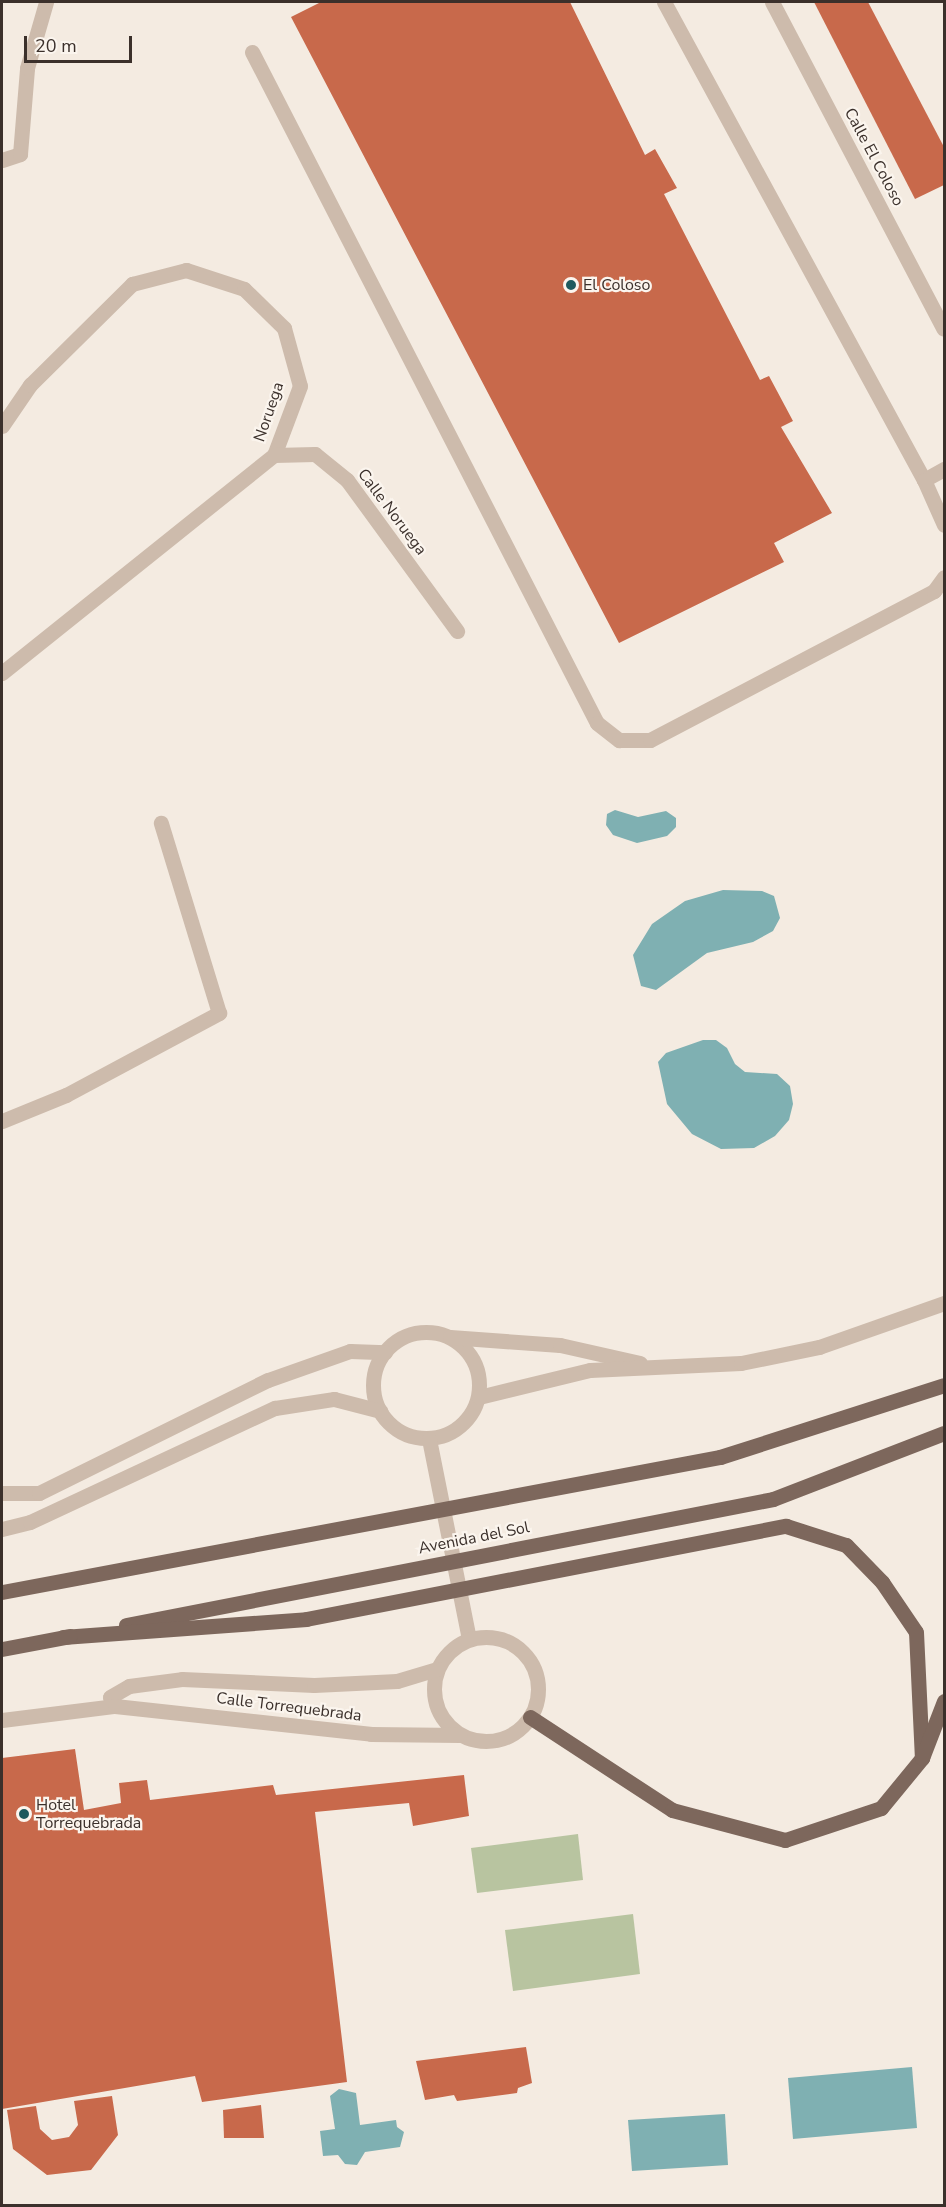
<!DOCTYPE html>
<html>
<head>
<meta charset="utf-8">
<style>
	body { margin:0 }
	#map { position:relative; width:946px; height:2207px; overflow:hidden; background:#f4ebe1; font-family:"Nunito Sans",sans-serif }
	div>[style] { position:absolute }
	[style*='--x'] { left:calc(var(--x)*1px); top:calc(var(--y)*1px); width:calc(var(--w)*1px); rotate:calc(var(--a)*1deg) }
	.green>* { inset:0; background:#b8c4a0 }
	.water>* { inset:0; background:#7fb0b2 }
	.building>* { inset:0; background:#c8694b }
	.lane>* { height:15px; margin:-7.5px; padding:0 7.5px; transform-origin:7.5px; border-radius:7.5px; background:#cdbbac }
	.street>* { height:15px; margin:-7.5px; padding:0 7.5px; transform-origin:7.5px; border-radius:7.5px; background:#cdbbac }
	.street>.ring { margin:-7.5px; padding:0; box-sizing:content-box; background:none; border:15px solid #cdbbac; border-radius:50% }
	.primary>* { height:15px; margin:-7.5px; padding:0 7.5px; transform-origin:7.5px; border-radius:7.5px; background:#7d675c }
	.dots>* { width:16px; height:16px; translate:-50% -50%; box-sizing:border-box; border:3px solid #fbf5ee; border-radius:50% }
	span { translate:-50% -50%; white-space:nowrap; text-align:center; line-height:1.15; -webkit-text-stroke:4.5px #fbf5ee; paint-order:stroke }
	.street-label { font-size:16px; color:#3b302b }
	.poi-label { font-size:16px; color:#3b302b }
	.left { translate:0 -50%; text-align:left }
	.frame { position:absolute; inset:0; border:3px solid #3b302b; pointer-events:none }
	.scale { position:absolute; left:24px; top:36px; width:108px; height:27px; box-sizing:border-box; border:3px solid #3b302b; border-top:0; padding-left:8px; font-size:18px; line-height:21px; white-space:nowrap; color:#3b302b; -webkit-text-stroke:4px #fbf5ee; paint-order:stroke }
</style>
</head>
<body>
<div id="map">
	<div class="green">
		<div style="clip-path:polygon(578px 1834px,583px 1880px,477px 1893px,471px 1848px)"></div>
		<div style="clip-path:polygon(633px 1914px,640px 1974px,513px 1991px,505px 1930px)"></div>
	</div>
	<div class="water">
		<div style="clip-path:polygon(615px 810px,638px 817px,666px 811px,676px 818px,676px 827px,667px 836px,637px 843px,613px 835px,606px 825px,607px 814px)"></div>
		<div style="clip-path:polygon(723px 890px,762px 891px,774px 896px,780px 918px,773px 931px,753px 942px,707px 953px,656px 990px,641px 986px,633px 955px,652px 924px,685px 901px)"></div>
		<div style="clip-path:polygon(703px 1040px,716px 1040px,727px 1048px,735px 1064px,745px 1072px,777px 1074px,790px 1086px,793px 1104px,789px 1120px,775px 1136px,754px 1148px,721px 1149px,692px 1134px,667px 1104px,658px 1062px,666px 1053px)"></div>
		<div style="clip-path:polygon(912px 2067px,917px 2128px,793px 2139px,788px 2078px)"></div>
		<div style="clip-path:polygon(339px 2089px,356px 2093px,360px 2125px,396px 2120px,397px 2127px,404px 2132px,400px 2147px,365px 2152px,357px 2165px,345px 2164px,338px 2155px,323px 2156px,320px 2131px,335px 2129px,330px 2096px)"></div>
		<div style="clip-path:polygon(725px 2114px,728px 2165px,632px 2171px,628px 2120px)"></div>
	</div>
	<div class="building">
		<div style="clip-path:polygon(321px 2px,570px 2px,645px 155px,655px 149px,677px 188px,664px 194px,760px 380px,769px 376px,793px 421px,781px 427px,832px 513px,774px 543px,784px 562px,619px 643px,291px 17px)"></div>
		<div style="clip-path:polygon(814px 2px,868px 2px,944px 147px,944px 185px,915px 199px)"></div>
		<div style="clip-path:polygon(75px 1749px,84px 1810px,121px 1803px,119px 1783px,147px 1780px,150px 1800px,273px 1785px,276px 1795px,464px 1775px,469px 1816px,413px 1826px,409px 1803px,315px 1812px,347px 2082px,202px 2102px,195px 2076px,2px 2109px,2px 1758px)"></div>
		<div style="clip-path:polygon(526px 2047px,532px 2083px,518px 2088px,517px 2093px,457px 2101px,454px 2095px,425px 2100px,416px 2061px)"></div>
		<div style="clip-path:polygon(112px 2096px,118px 2135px,91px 2170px,47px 2175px,13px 2149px,7px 2110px,36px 2106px,40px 2129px,52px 2140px,69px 2137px,78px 2125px,74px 2101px)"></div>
		<div style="clip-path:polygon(261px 2105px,264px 2138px,224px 2138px,223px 2110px)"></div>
	</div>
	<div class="lane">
		<div style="--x:2;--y:1121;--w:69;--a:-22.1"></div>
		<div style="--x:66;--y:1095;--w:174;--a:-28.2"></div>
		<div style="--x:219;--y:1013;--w:199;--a:-107"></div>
	</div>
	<div class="street">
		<div style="--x:664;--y:2;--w:544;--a:61.46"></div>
		<div style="--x:924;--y:480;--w:23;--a:-29"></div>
		<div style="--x:772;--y:2;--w:369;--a:62.3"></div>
		<div style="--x:252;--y:52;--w:754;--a:62.79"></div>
		<div style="--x:597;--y:723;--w:28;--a:38"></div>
		<div style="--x:619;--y:740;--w:31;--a:0"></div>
		<div style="--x:650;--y:740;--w:321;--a:-27.7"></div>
		<div style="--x:934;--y:591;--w:17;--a:-54"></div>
		<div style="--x:2;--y:160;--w:19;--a:-18"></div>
		<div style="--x:20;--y:154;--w:86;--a:-85.3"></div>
		<div style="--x:27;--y:68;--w:69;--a:-73.9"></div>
		<div style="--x:2;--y:426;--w:50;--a:-55.7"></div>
		<div style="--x:30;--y:385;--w:144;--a:-44.7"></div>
		<div style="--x:132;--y:284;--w:56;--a:-14.5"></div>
		<div style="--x:186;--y:270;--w:61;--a:18.1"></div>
		<div style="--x:244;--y:289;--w:56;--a:44.3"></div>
		<div style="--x:284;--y:328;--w:60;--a:74.6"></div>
		<div style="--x:300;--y:386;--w:74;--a:110.6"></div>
		<div style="--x:274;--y:455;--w:349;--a:141.3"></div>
		<div style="--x:274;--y:455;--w:41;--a:-1.4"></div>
		<div style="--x:315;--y:454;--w:41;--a:39.1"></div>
		<div style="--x:347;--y:480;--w:187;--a:53.9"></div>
		<div style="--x:924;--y:480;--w:49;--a:66"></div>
		<div class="ring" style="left:373px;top:1332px;width:91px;height:91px"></div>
		<div style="--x:450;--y:1337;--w:110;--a:4.2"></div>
		<div style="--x:560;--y:1345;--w:82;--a:12.7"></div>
		<div style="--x:479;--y:1397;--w:114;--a:-13.7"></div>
		<div style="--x:590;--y:1370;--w:151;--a:-2.7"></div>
		<div style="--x:741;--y:1363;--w:80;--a:-11.6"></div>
		<div style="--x:819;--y:1347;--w:133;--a:-19.4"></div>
		<div style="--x:429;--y:1439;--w:204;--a:78.7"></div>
		<div style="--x:2;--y:1493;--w:37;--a:0"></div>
		<div style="--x:39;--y:1493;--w:255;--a:-26.3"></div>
		<div style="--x:268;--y:1380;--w:87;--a:-19.5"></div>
		<div style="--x:350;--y:1351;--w:35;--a:2"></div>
		<div style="--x:2;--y:1529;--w:29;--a:-14"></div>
		<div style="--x:30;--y:1522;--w:270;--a:-25"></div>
		<div style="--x:275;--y:1408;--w:60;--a:-8.7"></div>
		<div style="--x:334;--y:1399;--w:48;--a:14.6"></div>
		<div class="ring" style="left:434px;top:1637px;width:89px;height:89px"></div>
		<div style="--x:115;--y:1706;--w:10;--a:-119"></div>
		<div style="--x:110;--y:1697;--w:22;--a:-30"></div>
		<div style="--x:129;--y:1686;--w:53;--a:-7.5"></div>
		<div style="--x:182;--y:1679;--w:132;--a:2.6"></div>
		<div style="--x:314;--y:1685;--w:83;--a:-2.8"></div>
		<div style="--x:397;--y:1681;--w:42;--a:-16.7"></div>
		<div style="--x:2;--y:1720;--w:114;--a:-7.1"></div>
		<div style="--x:115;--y:1706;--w:258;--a:6.2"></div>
		<div style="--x:371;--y:1734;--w:89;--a:0.6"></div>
	</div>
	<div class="primary">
		<div style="--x:2;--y:1592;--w:731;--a:-10.65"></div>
		<div style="--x:720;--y:1457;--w:235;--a:-17.8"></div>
		<div style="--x:126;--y:1625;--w:659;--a:-11.02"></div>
		<div style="--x:773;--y:1499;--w:183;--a:-21.1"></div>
		<div style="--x:63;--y:1637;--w:244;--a:-4.2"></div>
		<div style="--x:306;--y:1619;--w:489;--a:-11"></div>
		<div style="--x:786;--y:1526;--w:63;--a:17.6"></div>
		<div style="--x:846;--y:1545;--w:52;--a:45.8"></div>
		<div style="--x:882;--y:1582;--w:60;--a:55.8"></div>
		<div style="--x:916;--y:1632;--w:126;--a:87.3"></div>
		<div style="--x:2;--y:1649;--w:69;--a:-10.8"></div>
		<div style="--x:530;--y:1717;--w:170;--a:33.2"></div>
		<div style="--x:672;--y:1810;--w:117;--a:14.9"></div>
		<div style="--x:785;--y:1840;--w:101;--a:-18.4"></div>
		<div style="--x:881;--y:1808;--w:65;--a:-50.6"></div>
		<div style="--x:922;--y:1758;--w:61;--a:-68.9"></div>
	</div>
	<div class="dots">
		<div style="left:571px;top:285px;background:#1f5a5e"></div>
		<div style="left:24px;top:1814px;background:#1f5a5e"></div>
	</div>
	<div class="street-label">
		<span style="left:874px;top:157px;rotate:62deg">Calle El Coloso</span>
		<span style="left:269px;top:412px;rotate:-71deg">Noruega</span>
		<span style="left:392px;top:512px;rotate:53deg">Calle Noruega</span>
		<span style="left:474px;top:1538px;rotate:-11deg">Avenida del Sol</span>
		<span style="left:289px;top:1707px;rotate:7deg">Calle Torrequebrada</span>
	</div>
	<div class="poi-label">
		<span class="left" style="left:583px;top:285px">El Coloso</span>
		<span class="left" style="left:36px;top:1814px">Hotel<br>Torrequebrada</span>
	</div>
	<div class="frame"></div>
	<div class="scale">20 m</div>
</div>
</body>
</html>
